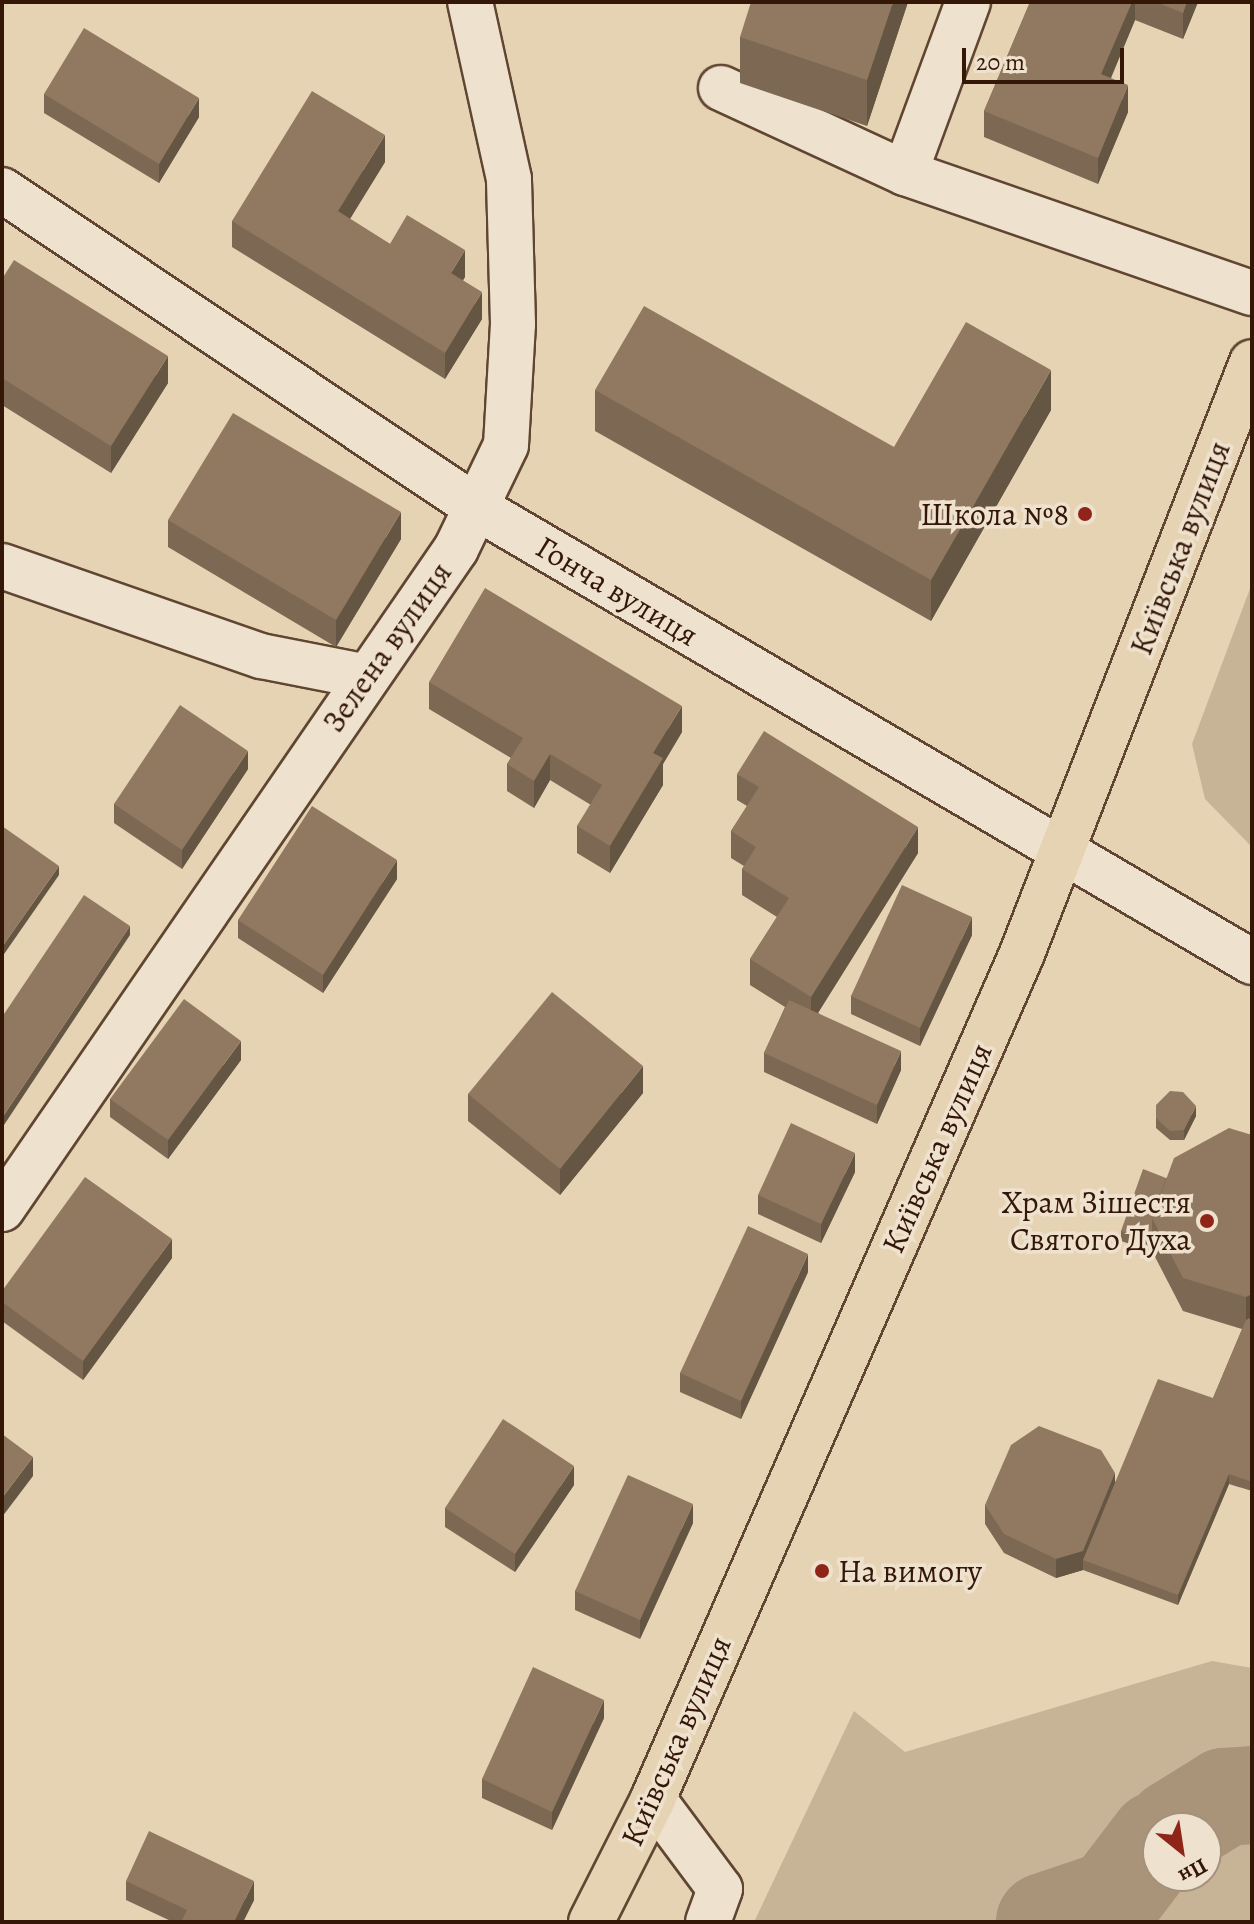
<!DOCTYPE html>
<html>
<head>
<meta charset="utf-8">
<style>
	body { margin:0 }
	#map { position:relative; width:1254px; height:1924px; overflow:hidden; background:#e5d3b3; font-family:Alegreya,serif }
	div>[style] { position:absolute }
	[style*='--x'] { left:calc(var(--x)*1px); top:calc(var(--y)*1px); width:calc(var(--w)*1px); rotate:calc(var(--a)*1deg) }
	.green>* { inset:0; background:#c7b396 }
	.river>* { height:98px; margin:-49px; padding:0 49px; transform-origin:49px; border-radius:49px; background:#a99379 }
	.roads { filter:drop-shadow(2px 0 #604632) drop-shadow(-2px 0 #604632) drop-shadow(0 2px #604632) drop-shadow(0 -2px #604632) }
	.minor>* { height:44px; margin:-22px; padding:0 22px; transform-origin:22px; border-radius:22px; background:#eee2ce }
	.major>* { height:44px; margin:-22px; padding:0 22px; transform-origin:22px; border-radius:22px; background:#e5d3b3 }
	.wall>* { inset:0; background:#7c6853 }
	.shaded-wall>* { inset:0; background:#655543 }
	.building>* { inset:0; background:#907960 }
	.dots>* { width:22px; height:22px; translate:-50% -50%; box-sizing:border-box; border:4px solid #eee2ce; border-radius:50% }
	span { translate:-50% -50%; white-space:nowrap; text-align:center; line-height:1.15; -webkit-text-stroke:7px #eee2ce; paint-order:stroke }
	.poi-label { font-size:32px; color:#341707 }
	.right { translate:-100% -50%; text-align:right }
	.left { translate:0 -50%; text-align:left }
	.street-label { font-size:32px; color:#341707 }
	.frame { position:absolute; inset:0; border:4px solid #341707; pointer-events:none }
	.north { position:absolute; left:1142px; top:1812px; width:80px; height:80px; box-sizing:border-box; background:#eee2ce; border:2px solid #a4917e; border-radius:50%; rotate:150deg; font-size:22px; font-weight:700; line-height:32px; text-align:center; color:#341707 }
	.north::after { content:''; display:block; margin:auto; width:28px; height:36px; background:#8f2418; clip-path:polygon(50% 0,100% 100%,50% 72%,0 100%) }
	.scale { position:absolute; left:962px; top:48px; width:162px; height:36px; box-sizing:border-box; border:4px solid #341707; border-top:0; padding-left:10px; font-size:24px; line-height:28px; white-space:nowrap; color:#341707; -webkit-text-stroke:6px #eee2ce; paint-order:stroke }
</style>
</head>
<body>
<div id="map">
	<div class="green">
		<div style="clip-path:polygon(1251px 586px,1252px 586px,1252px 847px,1205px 799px,1192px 744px)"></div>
		<div style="clip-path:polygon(evenodd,1212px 1661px,1252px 1668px,1252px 1922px,754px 1922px,854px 1711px,905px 1752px,1212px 1661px,1158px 1828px,1206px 1828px,1206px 1876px,1158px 1876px,1158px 1828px)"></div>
	</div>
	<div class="river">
		<div style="--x:1175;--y:1828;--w:59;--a:-31.8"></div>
		<div style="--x:1225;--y:1797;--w:27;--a:-4"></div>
		<div style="--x:1045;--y:1922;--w:72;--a:-18.7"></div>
		<div style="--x:1113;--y:1899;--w:74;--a:-52.7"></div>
	</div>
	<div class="roads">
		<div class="minor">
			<div style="--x:968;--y:2;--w:182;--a:110.2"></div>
			<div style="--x:905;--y:173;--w:367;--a:19.1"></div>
			<div style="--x:721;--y:88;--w:203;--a:24.8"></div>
			<div style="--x:2;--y:190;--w:574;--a:33.77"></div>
			<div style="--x:479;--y:509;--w:896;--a:30.37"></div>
			<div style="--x:2;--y:566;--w:274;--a:19.2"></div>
			<div style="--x:261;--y:656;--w:104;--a:11.1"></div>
			<div style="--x:2;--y:1209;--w:801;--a:-55.48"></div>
			<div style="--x:456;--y:549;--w:115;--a:-64.3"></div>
			<div style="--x:506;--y:445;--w:121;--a:-86.7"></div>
			<div style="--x:513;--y:324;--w:145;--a:-91.6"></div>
			<div style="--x:509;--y:179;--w:181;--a:-102.4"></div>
			<div style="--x:653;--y:1799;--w:112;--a:53.3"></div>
			<div style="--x:720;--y:1889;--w:35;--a:110"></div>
		</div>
		<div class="major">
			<div style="--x:591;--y:1922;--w:138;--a:-63.2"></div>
			<div style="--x:653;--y:1799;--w:920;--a:-66.42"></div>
			<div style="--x:1021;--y:956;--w:637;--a:-68.75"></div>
		</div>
	</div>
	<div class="wall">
		<div style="clip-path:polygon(908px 2px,867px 126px,740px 83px,740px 37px)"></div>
		<div style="clip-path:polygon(1030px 2px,1198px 2px,1183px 39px,1135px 20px,1111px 78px,1128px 112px,1098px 184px,984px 137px,984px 111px)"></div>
		<div style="clip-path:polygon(44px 94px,199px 117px,159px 183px,44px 113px)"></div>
		<div style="clip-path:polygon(385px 162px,350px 219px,390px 244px,465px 277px,463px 280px,482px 319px,445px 379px,232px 247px,232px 221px)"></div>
		<div style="clip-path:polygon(2px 279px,168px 383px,111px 473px,2px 405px)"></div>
		<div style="clip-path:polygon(595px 390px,894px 447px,1051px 410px,931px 621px,595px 431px)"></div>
		<div style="clip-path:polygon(168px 520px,401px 539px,336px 647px,168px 547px)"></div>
		<div style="clip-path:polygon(429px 682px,682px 732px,663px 764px,663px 785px,610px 873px,577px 853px,577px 826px,591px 805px,550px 780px,534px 808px,507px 791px,507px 764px,511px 758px,429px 709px)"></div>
		<div style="clip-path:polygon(248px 769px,182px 869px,114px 823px,114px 804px)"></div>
		<div style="clip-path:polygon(737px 774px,918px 853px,818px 1013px,901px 1070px,877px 1124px,764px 1072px,764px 1053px,785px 1007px,750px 985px,750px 959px,777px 917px,742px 895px,742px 869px,744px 866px,731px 858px,731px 831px,747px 806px,737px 800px)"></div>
		<div style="clip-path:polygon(397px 879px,323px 993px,238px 938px,238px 920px)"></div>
		<div style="clip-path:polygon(972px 935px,920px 1046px,851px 1014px,851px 996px)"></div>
		<div style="clip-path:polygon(241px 1060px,168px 1159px,110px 1117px,110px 1099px)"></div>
		<div style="clip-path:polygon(643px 1093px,560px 1195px,468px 1121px,468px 1094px)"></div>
		<div style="clip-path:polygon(1156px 1105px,1196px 1116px,1184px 1140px,1170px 1140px,1156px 1128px)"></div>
		<div style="clip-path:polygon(1252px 1135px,1252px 1491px,1229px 1484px,1178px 1605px,1083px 1570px,1056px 1578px,1004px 1553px,985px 1524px,985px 1505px,1115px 1482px,1213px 1398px,1242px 1329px,1183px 1311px,1152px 1251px,1121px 1241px,1121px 1231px,1166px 1178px)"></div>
		<div style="clip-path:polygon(855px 1172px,821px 1243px,758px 1214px,758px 1195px)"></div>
		<div style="clip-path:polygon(172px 1258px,83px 1380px,2px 1321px,2px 1291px)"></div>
		<div style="clip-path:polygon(808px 1272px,741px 1419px,680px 1392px,680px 1373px)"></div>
		<div style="clip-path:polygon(574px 1485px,515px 1572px,445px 1527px,445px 1508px)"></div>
		<div style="clip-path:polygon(693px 1523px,640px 1639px,575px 1610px,575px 1591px)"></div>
		<div style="clip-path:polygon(604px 1718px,552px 1830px,482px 1798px,482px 1779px)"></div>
		<div style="clip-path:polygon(126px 1881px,254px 1900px,243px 1922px,173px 1922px,126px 1900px)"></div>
	</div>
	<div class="shaded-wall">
		<div style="clip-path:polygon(893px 2px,908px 2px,867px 126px,867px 80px)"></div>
		<div style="clip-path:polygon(1132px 2px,1135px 2px,1135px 20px,1101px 101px,1101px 74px)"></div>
		<div style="clip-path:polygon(1187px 2px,1198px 2px,1183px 39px,1183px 13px)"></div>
		<div style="clip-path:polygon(1128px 85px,1128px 112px,1098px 184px,1098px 158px)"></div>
		<div style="clip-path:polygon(199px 98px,199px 117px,159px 183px,159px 164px)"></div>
		<div style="clip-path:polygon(385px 135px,385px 162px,338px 238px,338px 211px)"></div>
		<div style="clip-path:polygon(465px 250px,465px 277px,451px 299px,451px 273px)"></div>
		<div style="clip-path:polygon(482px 292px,482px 319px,445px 379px,445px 353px)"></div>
		<div style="clip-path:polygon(168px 356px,168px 383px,111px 473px,111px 446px)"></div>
		<div style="clip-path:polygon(1051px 370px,1051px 410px,931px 621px,931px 580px)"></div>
		<div style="clip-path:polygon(401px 512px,401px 539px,336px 647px,336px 620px)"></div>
		<div style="clip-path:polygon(682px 706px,682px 732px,663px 764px,663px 785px,610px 873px,610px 846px,653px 753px)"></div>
		<div style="clip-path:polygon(248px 751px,248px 769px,182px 869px,182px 850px)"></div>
		<div style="clip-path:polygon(550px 754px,550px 780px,534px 808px,534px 781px)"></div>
		<div style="clip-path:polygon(918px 827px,918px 853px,811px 1024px,811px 997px)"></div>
		<div style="clip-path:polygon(397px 860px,397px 879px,323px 993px,323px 975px)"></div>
		<div style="clip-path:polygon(59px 866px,59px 875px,2px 957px,2px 947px)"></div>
		<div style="clip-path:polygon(972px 917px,972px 935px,920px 1046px,920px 1028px)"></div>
		<div style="clip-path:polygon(130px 926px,130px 935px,2px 1128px,2px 1118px)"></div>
		<div style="clip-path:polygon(241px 1041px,241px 1060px,168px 1159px,168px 1140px)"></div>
		<div style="clip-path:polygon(901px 1051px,901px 1070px,877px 1124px,877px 1105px)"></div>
		<div style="clip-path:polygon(643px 1066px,643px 1093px,560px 1195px,560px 1169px)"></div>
		<div style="clip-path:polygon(1196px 1106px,1196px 1116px,1184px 1140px,1184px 1130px)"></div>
		<div style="clip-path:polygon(855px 1153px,855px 1172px,821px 1243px,821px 1224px)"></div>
		<div style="clip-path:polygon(172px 1239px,172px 1258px,83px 1380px,83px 1361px)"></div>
		<div style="clip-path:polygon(808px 1254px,808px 1272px,741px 1419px,741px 1401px)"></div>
		<div style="clip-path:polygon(1252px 1294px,1252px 1327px,1246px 1330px,1246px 1297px)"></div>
		<div style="clip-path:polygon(33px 1457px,33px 1476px,2px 1517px,2px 1498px)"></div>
		<div style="clip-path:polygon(574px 1466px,574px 1485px,515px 1572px,515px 1554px)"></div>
		<div style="clip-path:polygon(1115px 1473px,1115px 1492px,1083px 1560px,1083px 1570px,1056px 1578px,1056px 1559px)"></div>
		<div style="clip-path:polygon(1229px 1474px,1229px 1484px,1178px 1605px,1178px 1595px)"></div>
		<div style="clip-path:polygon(693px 1504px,693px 1523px,640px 1639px,640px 1620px)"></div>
		<div style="clip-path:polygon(604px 1700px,604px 1718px,552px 1830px,552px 1812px)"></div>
		<div style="clip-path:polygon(254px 1881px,254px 1900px,243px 1922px,234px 1922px)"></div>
	</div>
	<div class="building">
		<div style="clip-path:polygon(751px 2px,893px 2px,867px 80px,740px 37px)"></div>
		<div style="clip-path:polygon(1030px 2px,1132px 2px,1101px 74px,1128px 85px,1098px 158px,984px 111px)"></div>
		<div style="clip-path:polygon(1156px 2px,1187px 2px,1183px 13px)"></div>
		<div style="clip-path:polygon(84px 28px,199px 98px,159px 164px,44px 94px)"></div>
		<div style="clip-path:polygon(312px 91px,385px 135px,338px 211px,390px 244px,407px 215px,465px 250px,451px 273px,482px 292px,445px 353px,232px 221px)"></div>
		<div style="clip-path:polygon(14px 260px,168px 356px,111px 446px,2px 378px,2px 279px)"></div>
		<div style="clip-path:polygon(644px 306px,894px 447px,966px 322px,1051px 370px,931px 580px,595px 390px)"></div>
		<div style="clip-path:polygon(233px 413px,401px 512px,336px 620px,168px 520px)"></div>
		<div style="clip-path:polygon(485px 588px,682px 706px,653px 753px,663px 758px,610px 846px,577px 826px,602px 785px,550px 754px,534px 781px,507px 764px,523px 738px,429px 682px)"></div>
		<div style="clip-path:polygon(180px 705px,248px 751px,182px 850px,114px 804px)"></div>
		<div style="clip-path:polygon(764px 731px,918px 827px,811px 997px,750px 959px,789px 898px,742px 869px,756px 847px,731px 831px,759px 787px,737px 774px)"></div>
		<div style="clip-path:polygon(312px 806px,397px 860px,323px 975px,238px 920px)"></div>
		<div style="clip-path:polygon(2px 826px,59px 866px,2px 947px)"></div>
		<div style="clip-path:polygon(902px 885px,972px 917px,920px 1028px,851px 996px)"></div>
		<div style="clip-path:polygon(84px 895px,130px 926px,2px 1118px,2px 1017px)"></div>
		<div style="clip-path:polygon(552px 992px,643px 1066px,560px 1169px,468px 1094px)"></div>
		<div style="clip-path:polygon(184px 999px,241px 1041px,168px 1140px,110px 1099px)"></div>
		<div style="clip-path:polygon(789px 1000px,901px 1051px,877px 1105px,764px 1053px)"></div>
		<div style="clip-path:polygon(1170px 1091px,1183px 1092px,1196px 1106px,1184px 1130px,1170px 1131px,1156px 1118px,1156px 1105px)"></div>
		<div style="clip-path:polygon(791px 1123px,855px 1153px,821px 1224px,758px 1195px)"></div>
		<div style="clip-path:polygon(1229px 1128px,1252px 1135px,1252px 1294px,1246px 1297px,1183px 1278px,1152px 1218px,1174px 1158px)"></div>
		<div style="clip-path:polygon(1143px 1169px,1166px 1178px,1152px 1218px,1152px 1241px,1121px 1231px)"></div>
		<div style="clip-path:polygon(85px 1177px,172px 1239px,83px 1361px,2px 1302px,2px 1291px)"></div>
		<div style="clip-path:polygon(748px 1226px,808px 1254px,741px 1401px,680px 1373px)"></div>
		<div style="clip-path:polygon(1252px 1317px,1252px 1482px,1229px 1474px,1178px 1595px,1083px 1560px,1158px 1379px,1213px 1398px,1246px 1320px)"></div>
		<div style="clip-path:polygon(503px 1419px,574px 1466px,515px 1554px,445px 1508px)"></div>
		<div style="clip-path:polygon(1039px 1426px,1101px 1450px,1115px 1473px,1083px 1551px,1056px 1559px,1004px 1534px,985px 1505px,1011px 1445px)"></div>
		<div style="clip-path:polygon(2px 1434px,33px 1457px,2px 1498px)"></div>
		<div style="clip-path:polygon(628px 1475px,693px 1504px,640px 1620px,575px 1591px)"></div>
		<div style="clip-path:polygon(533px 1667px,604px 1700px,552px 1812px,482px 1779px)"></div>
		<div style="clip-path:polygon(149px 1831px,254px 1881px,234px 1922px,181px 1922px,187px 1910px,126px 1881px)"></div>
	</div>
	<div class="dots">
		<div style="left:1085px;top:514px;background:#8f2418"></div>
		<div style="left:1207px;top:1221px;background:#8f2418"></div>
		<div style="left:822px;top:1571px;background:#8f2418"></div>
	</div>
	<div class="poi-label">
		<span class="right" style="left:1069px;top:514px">Школа №8</span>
		<span class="right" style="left:1191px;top:1221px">Храм Зішестя<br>Святого Духа</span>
		<span class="left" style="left:838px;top:1571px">На вимогу</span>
	</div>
	<div class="street-label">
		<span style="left:1180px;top:548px;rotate:-69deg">Київська вулиця</span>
		<span style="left:617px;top:591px;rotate:31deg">Гонча вулиця</span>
		<span style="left:387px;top:647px;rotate:-55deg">Зелена вулиця</span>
		<span style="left:937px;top:1148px;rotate:-66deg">Київська вулиця</span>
		<span style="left:676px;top:1741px;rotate:-66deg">Київська вулиця</span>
	</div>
	<div class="frame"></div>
	<div class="north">Пн</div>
	<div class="scale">20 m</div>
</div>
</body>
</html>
